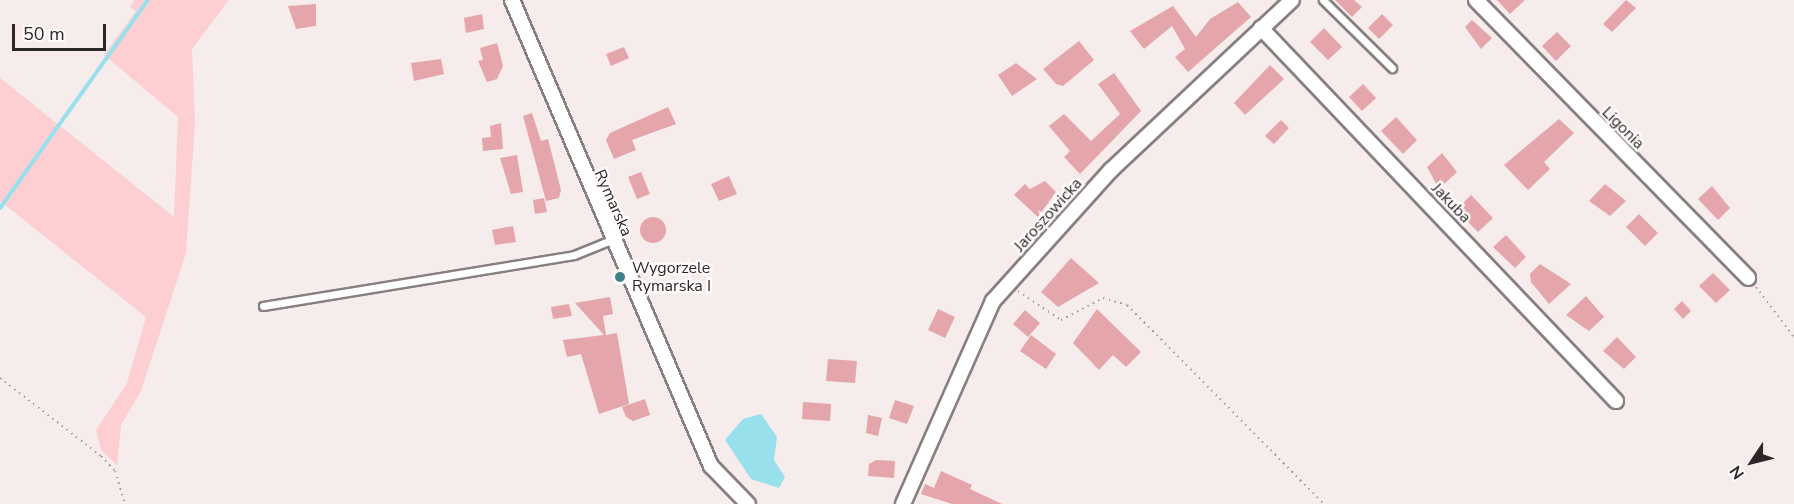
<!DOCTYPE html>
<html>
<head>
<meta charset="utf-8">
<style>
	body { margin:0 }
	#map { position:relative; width:1794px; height:504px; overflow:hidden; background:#f6ecec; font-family:"Nunito Sans",sans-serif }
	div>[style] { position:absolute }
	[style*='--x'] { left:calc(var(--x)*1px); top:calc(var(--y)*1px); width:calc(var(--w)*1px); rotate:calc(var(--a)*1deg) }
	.green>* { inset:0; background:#fdced2 }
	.water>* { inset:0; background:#97e0ec }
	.stream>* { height:4px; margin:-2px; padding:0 2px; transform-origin:2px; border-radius:2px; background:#97e0ec }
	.building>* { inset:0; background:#e4a5ab }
	.round { border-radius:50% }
	.path>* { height:2px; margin-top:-1px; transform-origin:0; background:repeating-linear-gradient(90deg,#a49c9d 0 1.5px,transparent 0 6px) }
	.roads { filter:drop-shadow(2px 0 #887f80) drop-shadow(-2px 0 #887f80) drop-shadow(0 2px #887f80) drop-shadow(0 -2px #887f80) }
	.lane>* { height:7px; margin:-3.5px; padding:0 3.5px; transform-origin:3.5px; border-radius:3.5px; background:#fff }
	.street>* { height:14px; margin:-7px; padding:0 7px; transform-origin:7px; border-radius:7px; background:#fff }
	.dots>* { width:16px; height:16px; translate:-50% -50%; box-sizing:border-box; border:3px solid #fffbfb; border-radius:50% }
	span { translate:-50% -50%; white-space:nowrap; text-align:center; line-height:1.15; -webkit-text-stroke:5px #fffbfb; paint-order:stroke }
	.street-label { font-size:16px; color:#2b2728 }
	.poi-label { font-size:16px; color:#2b2728 }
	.left { translate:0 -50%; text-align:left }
	.north { position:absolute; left:1722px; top:432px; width:60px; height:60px; -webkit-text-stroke:4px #fffbfb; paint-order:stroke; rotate:235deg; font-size:16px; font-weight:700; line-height:24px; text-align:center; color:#2b2728 }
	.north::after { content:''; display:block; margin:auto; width:21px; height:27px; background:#2b2728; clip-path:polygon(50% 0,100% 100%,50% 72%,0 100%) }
	.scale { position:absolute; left:12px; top:24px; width:94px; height:27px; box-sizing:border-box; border:3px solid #2b2728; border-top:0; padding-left:8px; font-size:18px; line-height:21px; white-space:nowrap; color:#2b2728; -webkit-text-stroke:4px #fffbfb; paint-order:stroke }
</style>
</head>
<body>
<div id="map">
	<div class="green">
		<div style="clip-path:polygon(134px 0,229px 0,192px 49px,195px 122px,186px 253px,141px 391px,121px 425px,117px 465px,101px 450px,96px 430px,127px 383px,146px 317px,0 201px,0 78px,174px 217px,178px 117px,104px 55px,136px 11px,130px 7px)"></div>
	</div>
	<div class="water">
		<div style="clip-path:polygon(761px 414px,777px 437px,774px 460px,785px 477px,779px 488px,751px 479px,725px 440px,743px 419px)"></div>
	</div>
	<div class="stream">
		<div style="--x:0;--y:208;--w:255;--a:-54.6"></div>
	</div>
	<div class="building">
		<div style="clip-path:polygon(1335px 0,1354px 0,1362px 7px,1352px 17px)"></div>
		<div style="clip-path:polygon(1497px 0,1525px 0,1510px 14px)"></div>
		<div style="clip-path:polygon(1626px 0,1636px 8px,1612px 32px,1603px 24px)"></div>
		<div style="clip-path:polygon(1238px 2px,1251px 17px,1188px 72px,1175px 57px,1185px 49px,1172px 26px,1144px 49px,1130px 31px,1173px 6px,1196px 37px,1210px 19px)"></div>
		<div style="clip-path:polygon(316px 4px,316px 26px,296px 29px,288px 6px)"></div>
		<div style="clip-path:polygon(482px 14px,484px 29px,466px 33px,464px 18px)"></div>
		<div style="clip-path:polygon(1382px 14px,1393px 25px,1379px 39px,1368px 28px)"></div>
		<div style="clip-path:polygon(1472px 20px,1492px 38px,1481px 49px,1465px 27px)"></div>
		<div style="clip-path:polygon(1324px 28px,1342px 47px,1328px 60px,1310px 42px)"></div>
		<div style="clip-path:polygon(1557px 32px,1571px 46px,1556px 61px,1542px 46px)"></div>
		<div style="clip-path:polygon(1079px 41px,1094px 60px,1063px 86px,1056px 84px,1043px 69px)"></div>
		<div style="clip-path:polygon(497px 43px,503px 66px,497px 79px,487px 82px,478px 61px,483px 60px,480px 48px)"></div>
		<div style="clip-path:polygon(624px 47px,629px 58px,611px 66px,606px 54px)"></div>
		<div style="clip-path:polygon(441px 59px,444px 74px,414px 81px,411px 63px)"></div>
		<div style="clip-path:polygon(1016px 63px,1037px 79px,1012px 96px,998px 75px)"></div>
		<div style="clip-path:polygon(1270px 65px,1284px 79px,1245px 115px,1234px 103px)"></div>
		<div style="clip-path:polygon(1114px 73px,1141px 111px,1080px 174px,1064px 157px,1070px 151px,1049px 126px,1064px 114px,1091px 141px,1120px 114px,1098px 84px)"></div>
		<div style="clip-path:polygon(1363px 84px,1376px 98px,1362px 111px,1349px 97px)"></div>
		<div style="clip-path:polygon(668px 107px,676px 124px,632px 140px,636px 150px,614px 159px,606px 140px,610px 133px)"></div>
		<div style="clip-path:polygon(532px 113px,541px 141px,548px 139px,561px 190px,559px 198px,546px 201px,523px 116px)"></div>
		<div style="clip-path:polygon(1396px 117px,1417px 140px,1403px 154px,1381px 131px)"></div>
		<div style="clip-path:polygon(1559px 119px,1574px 133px,1544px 162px,1550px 169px,1528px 190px,1504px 165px)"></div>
		<div style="clip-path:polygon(1281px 120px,1289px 128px,1274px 144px,1265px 136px)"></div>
		<div style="clip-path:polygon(501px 123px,503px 149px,483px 151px,482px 138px,491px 137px,490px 126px)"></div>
		<div style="clip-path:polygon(1442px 153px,1457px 172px,1439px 189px,1427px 167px)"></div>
		<div style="clip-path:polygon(517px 155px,523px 192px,511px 194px,500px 158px)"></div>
		<div style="clip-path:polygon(641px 172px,650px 194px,637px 199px,628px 177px)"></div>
		<div style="clip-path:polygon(729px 176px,737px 194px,719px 201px,711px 184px)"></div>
		<div style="clip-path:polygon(1045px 181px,1056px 192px,1038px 217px,1014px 195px,1025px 184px,1030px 189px)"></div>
		<div style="clip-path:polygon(1605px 184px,1626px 201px,1610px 216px,1589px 201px)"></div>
		<div style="clip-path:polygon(1712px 186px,1730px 208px,1718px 220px,1698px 199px)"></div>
		<div style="clip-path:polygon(1471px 195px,1493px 218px,1478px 232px,1456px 210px)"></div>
		<div style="clip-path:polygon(544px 198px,547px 212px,535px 214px,533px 200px)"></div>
		<div style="clip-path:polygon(1639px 214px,1658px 233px,1645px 246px,1626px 227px)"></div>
		<div class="round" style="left:640px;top:217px;width:26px;height:26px"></div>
		<div style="clip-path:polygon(513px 226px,516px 242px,495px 245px,492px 230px)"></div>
		<div style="clip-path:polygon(1506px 235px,1526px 257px,1515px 268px,1493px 247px)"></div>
		<div style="clip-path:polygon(1071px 258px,1099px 283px,1058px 307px,1041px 292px)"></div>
		<div style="clip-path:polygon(1540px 264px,1571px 284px,1549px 304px,1531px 282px,1530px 274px)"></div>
		<div style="clip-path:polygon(1713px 273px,1730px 290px,1716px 303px,1699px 286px)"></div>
		<div style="clip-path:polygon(1586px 296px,1604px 317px,1589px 331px,1566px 315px)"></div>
		<div style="clip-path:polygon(610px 297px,613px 314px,603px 316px,606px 335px,617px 333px,629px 404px,599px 414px,581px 354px,567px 357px,563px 340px,604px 335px,575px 303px)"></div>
		<div style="clip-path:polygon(1682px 301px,1691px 311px,1683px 319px,1674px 309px)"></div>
		<div style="clip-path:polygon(569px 304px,572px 316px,553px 319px,551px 307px)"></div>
		<div style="clip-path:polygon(938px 309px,955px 317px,945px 338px,928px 330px)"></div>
		<div style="clip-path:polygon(1097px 309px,1141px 352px,1126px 367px,1113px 355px,1099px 370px,1073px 343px)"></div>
		<div style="clip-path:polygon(1025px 310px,1040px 323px,1028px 337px,1013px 324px)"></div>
		<div style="clip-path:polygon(1031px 335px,1056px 354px,1046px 369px,1020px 351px)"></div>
		<div style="clip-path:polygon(1617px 337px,1636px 357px,1624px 369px,1603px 351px)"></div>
		<div style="clip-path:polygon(828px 359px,857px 361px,855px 383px,826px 381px)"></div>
		<div style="clip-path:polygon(645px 399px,650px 415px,633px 421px,626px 417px,622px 407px)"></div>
		<div style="clip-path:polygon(895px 400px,914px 406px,907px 424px,889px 418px)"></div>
		<div style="clip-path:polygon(803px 402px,831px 404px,830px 421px,802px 419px)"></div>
		<div style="clip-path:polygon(868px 415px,882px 418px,878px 436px,866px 433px)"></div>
		<div style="clip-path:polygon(876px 460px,895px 461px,894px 478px,868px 476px,869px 464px)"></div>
		<div style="clip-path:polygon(941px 471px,972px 485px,970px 489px,1002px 504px,952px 504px,921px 494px,925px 484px,934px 488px)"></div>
	</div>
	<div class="path">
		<div style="--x:1756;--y:287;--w:63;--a:52.8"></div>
		<div style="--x:1018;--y:291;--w:52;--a:34"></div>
		<div style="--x:1061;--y:320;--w:47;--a:-27.6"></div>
		<div style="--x:1103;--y:298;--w:25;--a:16"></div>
		<div style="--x:1127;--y:305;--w:280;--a:45.3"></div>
		<div style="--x:0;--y:378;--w:128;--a:37.7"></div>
		<div style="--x:101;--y:456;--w:21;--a:47"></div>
		<div style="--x:115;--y:471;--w:34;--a:73"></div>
	</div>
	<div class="roads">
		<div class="lane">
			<div style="--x:1323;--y:0;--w:97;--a:44.6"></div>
			<div style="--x:263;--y:306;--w:315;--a:-9.3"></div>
			<div style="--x:574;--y:255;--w:40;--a:-22"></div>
		</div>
		<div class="street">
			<div style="--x:512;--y:0;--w:507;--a:66.88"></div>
			<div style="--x:711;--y:466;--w:53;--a:45.8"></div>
			<div style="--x:1476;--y:0;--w:389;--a:45.6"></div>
			<div style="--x:1261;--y:28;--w:515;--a:46.42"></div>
			<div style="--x:903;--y:504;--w:222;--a:-66.1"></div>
			<div style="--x:993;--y:301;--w:176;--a:-48"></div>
			<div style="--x:1111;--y:170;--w:248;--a:-43.2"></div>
		</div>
	</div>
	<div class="dots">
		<div style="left:620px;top:277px;background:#3a808b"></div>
	</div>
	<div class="street-label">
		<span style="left:1623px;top:128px;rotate:45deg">Ligonia</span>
		<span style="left:613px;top:203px;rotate:66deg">Rymarska</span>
		<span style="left:1451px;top:203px;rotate:46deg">Jakuba</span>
		<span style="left:1048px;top:215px;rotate:-48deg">Jaroszowicka</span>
	</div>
	<div class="poi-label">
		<span class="left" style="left:632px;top:277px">Wygorzele<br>Rymarska I</span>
	</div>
	<div class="north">N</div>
	<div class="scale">50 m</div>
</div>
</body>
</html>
